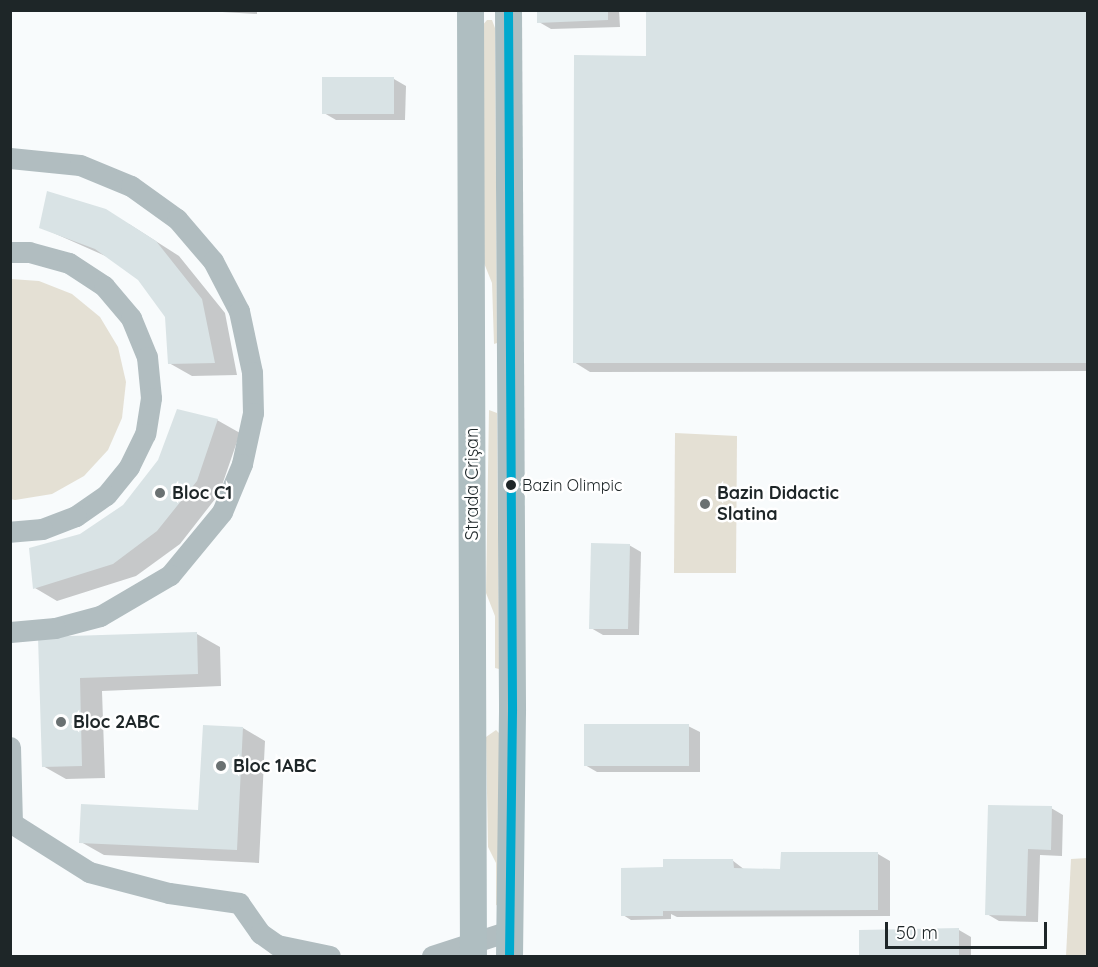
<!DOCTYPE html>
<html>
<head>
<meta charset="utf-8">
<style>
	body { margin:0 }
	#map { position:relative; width:1098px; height:967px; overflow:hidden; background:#f8fbfc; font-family:Quicksand,sans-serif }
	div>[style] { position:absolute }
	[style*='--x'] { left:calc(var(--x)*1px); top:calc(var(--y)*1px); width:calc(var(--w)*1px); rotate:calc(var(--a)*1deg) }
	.green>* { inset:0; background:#e4e0d4 }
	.shadow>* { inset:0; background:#0003 }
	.building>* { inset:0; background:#d9e3e5 }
	.minor>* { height:21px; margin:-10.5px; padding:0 10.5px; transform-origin:10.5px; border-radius:10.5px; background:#b1bdc0 }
	.major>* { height:27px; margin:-13.5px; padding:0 13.5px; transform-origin:13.5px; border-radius:13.5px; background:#afbec1 }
	.bus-1>* { height:9px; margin:-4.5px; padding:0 4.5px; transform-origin:4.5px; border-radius:4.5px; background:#00a9ce }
	.dots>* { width:16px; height:16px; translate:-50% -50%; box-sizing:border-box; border:3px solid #fff; border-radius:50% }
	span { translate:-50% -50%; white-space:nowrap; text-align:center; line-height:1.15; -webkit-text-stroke:5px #fff; paint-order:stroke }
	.bus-label { font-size:16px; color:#1e2628 }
	.left { translate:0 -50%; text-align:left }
	.street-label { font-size:18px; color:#1e2628 }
	.poi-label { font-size:18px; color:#1e2628; font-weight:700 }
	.frame { position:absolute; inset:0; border:12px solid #1e2628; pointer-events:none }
	.scale { position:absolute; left:885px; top:922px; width:162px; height:27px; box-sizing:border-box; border:3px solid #1e2628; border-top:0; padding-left:8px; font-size:18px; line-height:21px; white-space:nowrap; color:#1e2628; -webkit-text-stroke:4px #fff; paint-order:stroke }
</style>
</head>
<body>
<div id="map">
	<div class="green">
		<div style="clip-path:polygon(487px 20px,492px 20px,495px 28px,497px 343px,494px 344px,492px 283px,484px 263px,482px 26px)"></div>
		<div style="clip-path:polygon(11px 279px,39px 281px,72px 294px,100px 317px,118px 347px,126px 382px,122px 418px,108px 450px,84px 476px,52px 494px,15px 500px,10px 499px)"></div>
		<div style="clip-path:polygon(489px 410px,497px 413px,499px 669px,495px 668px,495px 616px,486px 593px)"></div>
		<div style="clip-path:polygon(675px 433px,737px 436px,736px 573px,674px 573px)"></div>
		<div style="clip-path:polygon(496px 730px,499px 733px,499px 906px,496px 905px,496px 863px,488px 847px,486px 737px)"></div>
		<div style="clip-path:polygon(1087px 858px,1087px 956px,1066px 956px,1071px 859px)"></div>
	</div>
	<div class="shadow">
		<div style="clip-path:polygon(220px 10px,257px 10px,257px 14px,222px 12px)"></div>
		<div style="clip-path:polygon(538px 10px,619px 10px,620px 27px,551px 29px,539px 22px)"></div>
		<div style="clip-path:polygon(1088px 12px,1088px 371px,590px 372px,574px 362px,648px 57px)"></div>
		<div style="clip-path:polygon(394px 79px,406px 86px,405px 120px,336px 120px,324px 113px)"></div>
		<div style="clip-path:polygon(129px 224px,179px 256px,225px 313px,237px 375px,192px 376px,169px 363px,166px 316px,139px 279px,110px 258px,40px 227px)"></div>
		<div style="clip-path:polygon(217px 420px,240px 433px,219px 494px,180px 544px,136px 576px,57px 601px,35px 588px,81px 535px,124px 506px)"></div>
		<div style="clip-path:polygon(629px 545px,641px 552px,639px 635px,603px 635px,591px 628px)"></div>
		<div style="clip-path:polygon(197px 634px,220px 647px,221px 686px,102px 691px,105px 778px,66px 779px,43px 766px,40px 639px)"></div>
		<div style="clip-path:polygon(688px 726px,700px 732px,700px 772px,597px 772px,585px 765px)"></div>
		<div style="clip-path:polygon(243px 728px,265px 741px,259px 863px,104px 855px,81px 842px,200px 811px)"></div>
		<div style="clip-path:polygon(1051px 808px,1063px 815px,1062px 856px,1040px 855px,1038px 922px,999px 921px,987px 914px)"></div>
		<div style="clip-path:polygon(878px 854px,890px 861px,890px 916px,677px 917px,671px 914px,671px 919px,631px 920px,623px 915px,663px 869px,732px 860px,745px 870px,782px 870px)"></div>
		<div style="clip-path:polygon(959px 930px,971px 937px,971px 956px,861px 956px,861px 932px)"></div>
	</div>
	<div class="building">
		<div style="clip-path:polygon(537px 10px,608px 10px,608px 20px,537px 23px)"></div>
		<div style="clip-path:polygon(646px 10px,1088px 10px,1088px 363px,573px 363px,574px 55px,646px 56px)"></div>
		<div style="clip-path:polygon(322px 77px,394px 77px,394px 114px,322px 114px)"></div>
		<div style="clip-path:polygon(47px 191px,106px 209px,156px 241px,202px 299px,215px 363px,168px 364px,165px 317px,138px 280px,95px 249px,39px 228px)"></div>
		<div style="clip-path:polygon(177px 409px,218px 419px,197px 481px,157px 531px,113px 564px,33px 589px,29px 548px,80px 534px,123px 505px,158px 460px)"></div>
		<div style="clip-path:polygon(591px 543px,630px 544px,628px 629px,589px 629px)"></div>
		<div style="clip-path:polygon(197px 632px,198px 674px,80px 678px,82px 766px,42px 767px,38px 637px)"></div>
		<div style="clip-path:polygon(584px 724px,689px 724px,689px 766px,584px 766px)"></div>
		<div style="clip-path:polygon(203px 725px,243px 727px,237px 850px,79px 843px,81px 804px,198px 810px)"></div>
		<div style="clip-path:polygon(988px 805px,1052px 806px,1051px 850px,1028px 849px,1026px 916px,985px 915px)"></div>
		<div style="clip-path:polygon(781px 852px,878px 852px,878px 910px,663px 911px,663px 916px,621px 916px,621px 868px,663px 867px,663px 859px,733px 859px,734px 868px,780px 869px)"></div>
		<div style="clip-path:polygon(959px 928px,959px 956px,859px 956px,859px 930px)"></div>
	</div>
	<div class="minor">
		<div style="--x:10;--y:158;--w:70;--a:5.7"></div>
		<div style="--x:80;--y:165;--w:55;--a:22.4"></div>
		<div style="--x:131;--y:186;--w:57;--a:35.7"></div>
		<div style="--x:177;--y:219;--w:55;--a:49.4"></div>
		<div style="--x:213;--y:261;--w:56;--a:62.5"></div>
		<div style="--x:239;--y:311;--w:62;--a:78"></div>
		<div style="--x:252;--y:372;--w:41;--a:88.6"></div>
		<div style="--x:253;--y:413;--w:52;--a:102.2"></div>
		<div style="--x:242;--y:464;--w:52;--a:112.6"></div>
		<div style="--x:222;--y:512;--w:82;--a:129.5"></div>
		<div style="--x:170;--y:575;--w:81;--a:149.6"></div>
		<div style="--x:100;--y:616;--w:47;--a:165.1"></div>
		<div style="--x:55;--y:628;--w:45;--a:174.9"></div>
		<div style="--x:10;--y:252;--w:19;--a:0"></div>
		<div style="--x:29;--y:252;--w:41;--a:15.4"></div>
		<div style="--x:69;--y:263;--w:42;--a:33.3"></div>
		<div style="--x:104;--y:286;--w:42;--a:49.8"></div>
		<div style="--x:131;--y:318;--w:42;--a:67.7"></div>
		<div style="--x:147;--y:357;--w:41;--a:84.4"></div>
		<div style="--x:151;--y:398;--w:36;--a:99"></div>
		<div style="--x:145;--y:434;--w:37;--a:116"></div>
		<div style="--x:129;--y:467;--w:36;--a:129"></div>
		<div style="--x:106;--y:495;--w:37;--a:145"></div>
		<div style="--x:76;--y:516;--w:36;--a:159"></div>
		<div style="--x:42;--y:529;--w:32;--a:175"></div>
		<div style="--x:10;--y:747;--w:75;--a:88.5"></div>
		<div style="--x:10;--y:822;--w:93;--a:32.3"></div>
		<div style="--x:89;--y:872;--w:83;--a:14.7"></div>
		<div style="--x:169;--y:893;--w:71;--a:8.1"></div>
		<div style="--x:239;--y:903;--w:37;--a:55"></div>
		<div style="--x:260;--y:933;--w:21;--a:35"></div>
		<div style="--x:277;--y:945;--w:54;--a:11.7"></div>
		<div style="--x:432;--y:956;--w:81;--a:-18"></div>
	</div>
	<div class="major">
		<div style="--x:470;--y:10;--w:946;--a:89.82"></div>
		<div style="--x:508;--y:10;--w:701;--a:89.67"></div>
		<div style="--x:512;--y:711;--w:245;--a:90.7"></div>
	</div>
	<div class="bus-1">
		<div style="--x:508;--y:10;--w:701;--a:89.67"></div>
		<div style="--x:512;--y:711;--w:245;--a:90.7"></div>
	</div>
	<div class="dots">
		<div style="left:511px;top:485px;background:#1e2628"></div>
		<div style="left:160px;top:493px;background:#6a7172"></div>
		<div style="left:705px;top:504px;background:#6a7172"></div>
		<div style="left:61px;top:722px;background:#6a7172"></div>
		<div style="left:221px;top:766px;background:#6a7172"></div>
	</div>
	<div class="bus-label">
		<span class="left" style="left:522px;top:485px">Bazin Olimpic</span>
	</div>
	<div class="street-label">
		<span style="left:472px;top:484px;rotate:-90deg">Strada Crișan</span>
	</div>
	<div class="poi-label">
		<span class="left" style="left:172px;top:493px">Bloc C1</span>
		<span class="left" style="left:717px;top:504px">Bazin Didactic<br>Slatina</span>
		<span class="left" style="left:73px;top:722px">Bloc 2ABC</span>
		<span class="left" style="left:233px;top:766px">Bloc 1ABC</span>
	</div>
	<div class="frame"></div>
	<div class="scale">50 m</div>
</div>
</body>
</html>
